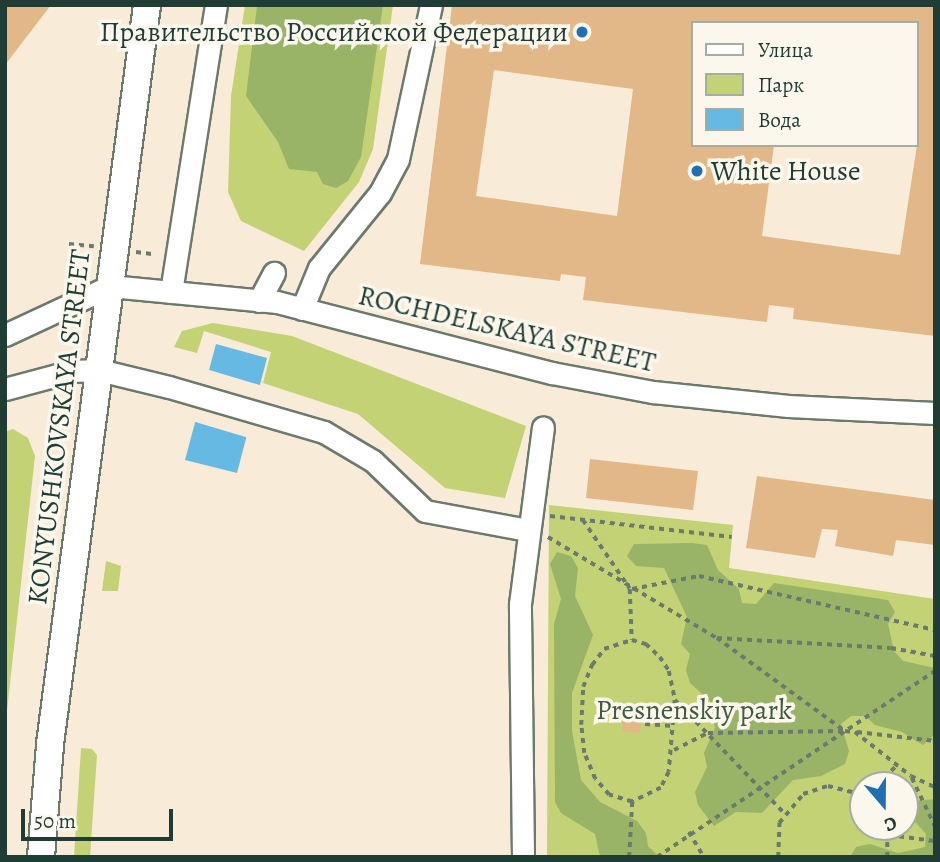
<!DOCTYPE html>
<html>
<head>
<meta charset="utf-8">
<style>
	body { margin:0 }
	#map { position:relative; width:940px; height:862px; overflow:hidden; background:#f8ebd8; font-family:Alegreya,serif }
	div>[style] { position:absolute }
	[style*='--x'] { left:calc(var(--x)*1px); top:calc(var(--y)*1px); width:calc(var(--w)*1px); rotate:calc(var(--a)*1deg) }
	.green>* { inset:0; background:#c2d275 }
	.forest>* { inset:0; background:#99b466 }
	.water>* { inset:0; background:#66b9e2 }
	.pier>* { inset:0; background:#f8ebd8 }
	.building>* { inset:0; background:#e3b889 }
	.path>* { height:3.5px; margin-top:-1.75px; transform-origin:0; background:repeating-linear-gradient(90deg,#6b7a6d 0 5px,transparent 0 10px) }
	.roads { filter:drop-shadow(2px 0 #6b7a6d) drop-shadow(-2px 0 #6b7a6d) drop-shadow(0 2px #6b7a6d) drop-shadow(0 -2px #6b7a6d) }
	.minor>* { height:21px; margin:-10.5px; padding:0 10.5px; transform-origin:10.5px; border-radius:10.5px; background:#fff }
	.major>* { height:26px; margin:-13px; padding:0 13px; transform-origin:13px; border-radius:13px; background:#fff }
	.dots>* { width:19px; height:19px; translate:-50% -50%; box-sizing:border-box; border:4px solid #fbf7ec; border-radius:50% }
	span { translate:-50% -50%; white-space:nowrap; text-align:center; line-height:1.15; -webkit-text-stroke:7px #fbf7ec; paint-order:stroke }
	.poi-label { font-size:28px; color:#1f3d34 }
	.right { translate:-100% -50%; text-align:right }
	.left { translate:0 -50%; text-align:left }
	.street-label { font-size:28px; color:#1f3d34 }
	.park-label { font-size:28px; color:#405b41 }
	.frame { position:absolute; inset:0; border:7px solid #1f3d34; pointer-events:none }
	.legend { position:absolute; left:691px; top:21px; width:228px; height:126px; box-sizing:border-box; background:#fbf7ec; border:2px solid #a3ada2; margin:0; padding:9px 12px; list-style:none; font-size:21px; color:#1f3d34 }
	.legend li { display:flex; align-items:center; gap:14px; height:35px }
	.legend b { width:35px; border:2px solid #a3ada2 }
	.north { position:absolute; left:849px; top:771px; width:70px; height:70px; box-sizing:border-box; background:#fbf7ec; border:2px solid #a3ada2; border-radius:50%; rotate:160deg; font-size:19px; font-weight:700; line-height:28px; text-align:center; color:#1f3d34 }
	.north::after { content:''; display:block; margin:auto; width:24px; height:32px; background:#1f6fb2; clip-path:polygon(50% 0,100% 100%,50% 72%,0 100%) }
	.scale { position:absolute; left:21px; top:809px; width:152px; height:32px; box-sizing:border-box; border:4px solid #1f3d34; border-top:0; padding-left:9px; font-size:21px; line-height:24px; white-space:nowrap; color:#1f3d34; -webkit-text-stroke:5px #fbf7ec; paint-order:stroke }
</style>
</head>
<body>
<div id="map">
	<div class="green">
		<div style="clip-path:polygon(245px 5px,393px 5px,373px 149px,359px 182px,304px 251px,241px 221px,228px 192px,231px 96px)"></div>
		<div style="clip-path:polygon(213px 323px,292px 336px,526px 426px,505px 498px,445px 488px,358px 414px,263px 383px,271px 352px,204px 331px,197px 353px,174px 347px,182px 331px)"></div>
		<div style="clip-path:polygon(13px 429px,28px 438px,35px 456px,5px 729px,5px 432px)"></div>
		<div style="clip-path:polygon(evenodd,549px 505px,733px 525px,729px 568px,935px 599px,935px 857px,547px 857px,549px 505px,863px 785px,905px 785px,905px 827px,863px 827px,863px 785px)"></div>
		<div style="clip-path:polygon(106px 561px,121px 566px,118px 591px,102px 591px)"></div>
		<div style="clip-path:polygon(81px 748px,92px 749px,97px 755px,90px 857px,74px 857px)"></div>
	</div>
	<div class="forest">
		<div style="clip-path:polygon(383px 5px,361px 157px,348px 181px,336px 188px,323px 184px,317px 172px,289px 169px,278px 142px,246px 96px,257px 6px)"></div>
		<div style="clip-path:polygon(692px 543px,707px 545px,718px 570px,739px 589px,742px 603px,756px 604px,774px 583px,888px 600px,895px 612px,888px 624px,894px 651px,903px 661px,935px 668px,933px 736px,923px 745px,902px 732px,875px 725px,865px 716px,851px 716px,841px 724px,849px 751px,845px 764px,821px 776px,793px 780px,762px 813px,736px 812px,714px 826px,698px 805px,695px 792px,707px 767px,704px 753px,715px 728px,710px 701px,690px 683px,686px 670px,690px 654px,681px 644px,687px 617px,664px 568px,636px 566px,627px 556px,634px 544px)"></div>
		<div style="clip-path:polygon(557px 552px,571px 556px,578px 568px,575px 596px,593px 635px,572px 693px,572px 731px,581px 780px,600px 802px,637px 821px,646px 833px,648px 846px,659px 857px,600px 857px,595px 834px,561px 813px,555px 802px,554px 624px,561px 599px,550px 564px)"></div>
		<div style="clip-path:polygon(935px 799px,935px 857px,850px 857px,856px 847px,870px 844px,898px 853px,925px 847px,926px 834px,907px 813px,914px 801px)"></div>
	</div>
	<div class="water">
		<div style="clip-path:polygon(216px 344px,267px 358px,237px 473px,185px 460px)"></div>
	</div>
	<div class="pier">
		<div style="clip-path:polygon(206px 369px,263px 386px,249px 438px,192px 421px)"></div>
	</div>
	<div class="building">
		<div style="clip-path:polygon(5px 5px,51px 5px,5px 65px)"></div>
		<div style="clip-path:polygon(evenodd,452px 5px,935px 5px,935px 336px,793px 319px,794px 308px,769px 305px,767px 322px,583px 300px,586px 277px,561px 274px,560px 281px,420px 264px,452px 5px,693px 23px,917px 23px,917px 145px,900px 255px,762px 236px,774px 145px,693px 145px,693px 23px,452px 5px,494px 70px,633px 89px,617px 216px,476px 196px,494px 70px)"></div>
		<div style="clip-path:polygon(590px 459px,698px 471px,693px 510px,586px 498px)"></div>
		<div style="clip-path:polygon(757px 476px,935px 500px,935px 545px,896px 540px,893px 556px,835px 546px,838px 530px,822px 529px,815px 558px,746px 548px)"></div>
		<div style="clip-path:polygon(623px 714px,641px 716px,640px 733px,622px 731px)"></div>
	</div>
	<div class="path">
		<div style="--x:69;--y:244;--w:25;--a:5"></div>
		<div style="--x:136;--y:252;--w:16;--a:7"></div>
		<div style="--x:550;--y:516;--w:183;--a:6.6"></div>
		<div style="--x:583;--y:520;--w:83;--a:55.7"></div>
		<div style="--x:630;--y:589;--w:51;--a:87.8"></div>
		<div style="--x:548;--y:537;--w:197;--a:30.9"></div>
		<div style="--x:717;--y:638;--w:158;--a:36"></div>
		<div style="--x:845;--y:731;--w:10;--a:6"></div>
		<div style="--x:855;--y:732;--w:71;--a:38.2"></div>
		<div style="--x:911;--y:776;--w:26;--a:25"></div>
		<div style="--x:632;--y:589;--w:68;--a:-11"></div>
		<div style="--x:699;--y:576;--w:242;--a:12.9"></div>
		<div style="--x:717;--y:638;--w:174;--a:3.3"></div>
		<div style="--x:891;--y:648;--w:45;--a:10.3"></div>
		<div style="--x:632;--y:640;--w:15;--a:16"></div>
		<div style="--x:646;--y:644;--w:19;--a:43"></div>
		<div style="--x:660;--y:657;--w:17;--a:57"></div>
		<div style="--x:669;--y:671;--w:30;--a:78"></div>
		<div style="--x:675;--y:700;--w:72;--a:94.8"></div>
		<div style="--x:669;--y:772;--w:18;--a:117"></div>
		<div style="--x:661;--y:788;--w:32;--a:154"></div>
		<div style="--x:632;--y:802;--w:24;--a:-163"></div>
		<div style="--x:609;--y:795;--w:21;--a:-131"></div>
		<div style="--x:595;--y:779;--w:28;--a:-113"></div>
		<div style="--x:584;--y:753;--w:28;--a:-96"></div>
		<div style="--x:581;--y:725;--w:38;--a:-87"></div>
		<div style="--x:583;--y:687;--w:24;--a:-68"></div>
		<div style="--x:592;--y:665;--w:20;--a:-53"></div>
		<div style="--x:604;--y:649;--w:29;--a:-18"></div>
		<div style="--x:675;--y:700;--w:157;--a:46"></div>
		<div style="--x:645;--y:724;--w:28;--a:4"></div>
		<div style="--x:857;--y:732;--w:79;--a:6.6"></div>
		<div style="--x:674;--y:750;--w:38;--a:-27"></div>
		<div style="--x:708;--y:733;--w:135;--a:-0.8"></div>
		<div style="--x:912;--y:778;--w:53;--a:64.4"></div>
		<div style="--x:877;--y:785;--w:28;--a:-45"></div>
		<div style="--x:689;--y:832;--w:29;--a:59"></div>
		<div style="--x:889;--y:835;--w:46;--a:7.4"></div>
		<div style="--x:629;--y:857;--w:55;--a:-86.9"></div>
		<div style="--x:657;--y:857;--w:334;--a:-33.8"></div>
		<div style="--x:778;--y:857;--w:34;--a:-88"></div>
		<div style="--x:779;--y:823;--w:38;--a:-50"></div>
		<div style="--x:803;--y:794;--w:26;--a:-18"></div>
		<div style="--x:828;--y:786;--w:36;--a:14"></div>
		<div style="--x:887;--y:857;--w:30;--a:-90"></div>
	</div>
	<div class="roads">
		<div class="minor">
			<div style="--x:171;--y:292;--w:291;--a:-81.1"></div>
			<div style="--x:259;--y:301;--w:32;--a:-62"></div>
			<div style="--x:302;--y:309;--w:44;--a:-67.5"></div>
			<div style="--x:319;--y:268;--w:97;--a:-50.9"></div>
			<div style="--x:380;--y:193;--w:38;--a:-62"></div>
			<div style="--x:398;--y:159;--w:157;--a:-77.9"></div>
			<div style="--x:5;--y:335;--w:116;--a:-25"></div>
			<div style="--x:110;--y:286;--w:168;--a:5.5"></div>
			<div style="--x:277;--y:302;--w:284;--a:14.5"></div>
			<div style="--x:552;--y:373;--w:103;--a:10.7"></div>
			<div style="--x:653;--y:392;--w:136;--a:5.9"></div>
			<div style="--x:788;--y:406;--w:147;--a:2.7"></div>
			<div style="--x:5;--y:389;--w:69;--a:-15"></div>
			<div style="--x:72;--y:371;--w:27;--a:-2"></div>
			<div style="--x:99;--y:370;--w:72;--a:13.7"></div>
			<div style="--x:169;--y:387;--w:161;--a:16.2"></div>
			<div style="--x:324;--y:432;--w:57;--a:30.6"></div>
			<div style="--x:373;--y:461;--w:72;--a:43.9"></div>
			<div style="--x:425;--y:511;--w:105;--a:10.5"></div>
			<div style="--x:523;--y:857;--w:253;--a:-90.7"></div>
			<div style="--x:520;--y:604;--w:178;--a:-82.6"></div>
		</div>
		<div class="major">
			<div style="--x:41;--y:857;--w:113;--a:-85.4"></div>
			<div style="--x:50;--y:744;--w:745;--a:-82.52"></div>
		</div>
	</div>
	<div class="dots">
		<div style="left:582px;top:32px;background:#1f6fb2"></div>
		<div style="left:697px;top:171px;background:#1f6fb2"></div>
	</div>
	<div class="poi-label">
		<span class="right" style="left:568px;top:32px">Правительство Российской Федерации</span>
		<span class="left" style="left:711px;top:171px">White House</span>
	</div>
	<div class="street-label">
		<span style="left:507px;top:329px;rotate:13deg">ROCHDELSKAYA STREET</span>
		<span style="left:59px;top:427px;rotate:-83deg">KONYUSHKOVSKAYA STREET</span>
	</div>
	<div class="park-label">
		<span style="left:694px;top:710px">Presnenskiy park</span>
	</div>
	<div class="frame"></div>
	<ul class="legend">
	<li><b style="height:9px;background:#fff"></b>Улица</li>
	<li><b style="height:19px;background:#c2d275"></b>Парк</li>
	<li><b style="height:19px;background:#66b9e2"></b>Вода</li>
	</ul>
	<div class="north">С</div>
	<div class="scale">50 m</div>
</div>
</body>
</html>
